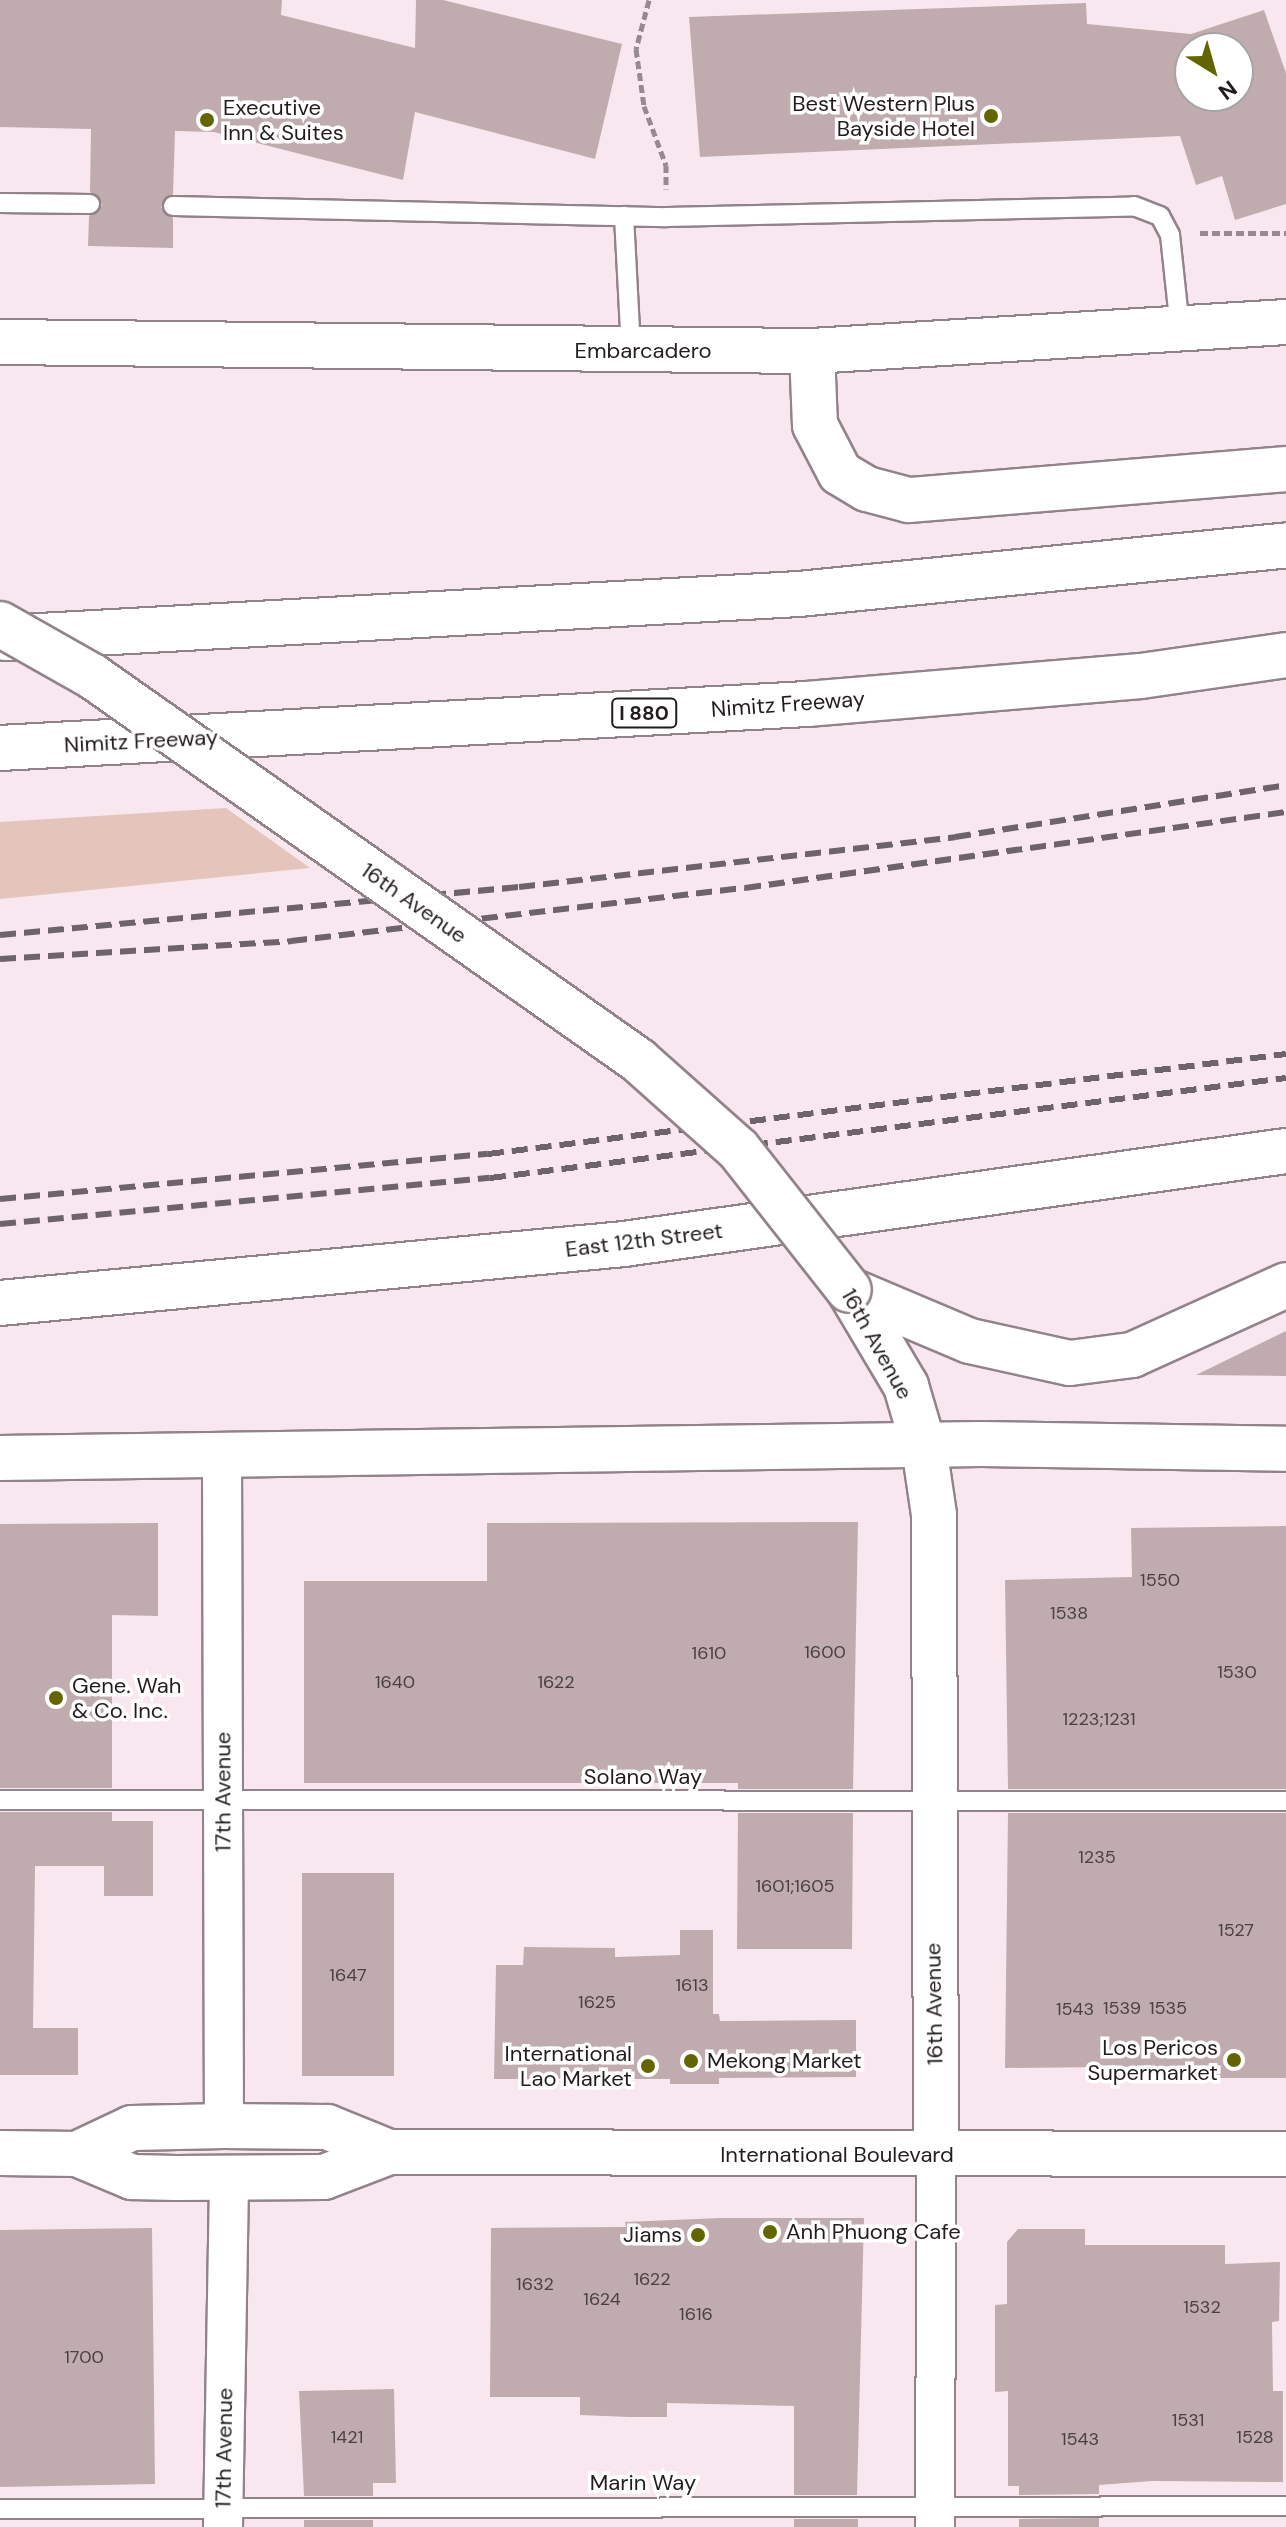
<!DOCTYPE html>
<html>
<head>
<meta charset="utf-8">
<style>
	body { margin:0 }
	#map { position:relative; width:1286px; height:2527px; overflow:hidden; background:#f9e7f0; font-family:"DM Sans",sans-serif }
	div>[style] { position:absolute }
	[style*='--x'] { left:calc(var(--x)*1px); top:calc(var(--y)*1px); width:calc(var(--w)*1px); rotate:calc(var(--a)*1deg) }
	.green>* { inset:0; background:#e5c4bb }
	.building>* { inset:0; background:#c0acaf }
	.path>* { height:5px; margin-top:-2.5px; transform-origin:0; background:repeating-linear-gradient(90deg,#968a90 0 8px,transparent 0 12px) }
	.roads { filter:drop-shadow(2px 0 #92838b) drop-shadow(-2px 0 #92838b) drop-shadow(0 2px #92838b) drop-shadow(0 -2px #92838b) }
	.service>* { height:18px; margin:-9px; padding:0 9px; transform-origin:9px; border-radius:9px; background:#fff }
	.minor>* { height:38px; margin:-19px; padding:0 19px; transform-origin:19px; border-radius:19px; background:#fff }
	.tertiary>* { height:44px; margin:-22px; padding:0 22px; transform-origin:22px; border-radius:22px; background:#fff }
	.secondary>* { height:44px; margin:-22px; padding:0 22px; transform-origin:22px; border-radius:22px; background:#fff }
	.primary>* { height:44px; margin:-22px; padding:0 22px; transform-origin:22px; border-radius:22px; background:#fff }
	.motorway>* { height:44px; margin:-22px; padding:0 22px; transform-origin:22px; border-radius:22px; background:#fff }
	.rail>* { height:6px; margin-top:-3px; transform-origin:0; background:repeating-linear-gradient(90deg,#6d6368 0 16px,transparent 0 24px) }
	.bridges { filter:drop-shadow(2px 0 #92838b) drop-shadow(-2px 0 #92838b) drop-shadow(0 2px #92838b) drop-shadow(0 -2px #92838b) }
	.tertiary-bridge>* { height:44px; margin:-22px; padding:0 22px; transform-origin:22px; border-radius:22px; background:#fff }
	.dots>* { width:22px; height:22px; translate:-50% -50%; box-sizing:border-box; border:4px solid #fff; border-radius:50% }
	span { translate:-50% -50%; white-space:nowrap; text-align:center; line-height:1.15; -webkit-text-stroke:7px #fff; paint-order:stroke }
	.number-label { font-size:18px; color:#4a4043 }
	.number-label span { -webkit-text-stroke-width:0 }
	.shield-label span { padding:2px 6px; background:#fff; border:2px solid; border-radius:6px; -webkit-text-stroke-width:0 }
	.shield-label { font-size:20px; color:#221c1f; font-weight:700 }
	.poi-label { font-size:22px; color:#221c1f }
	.right { translate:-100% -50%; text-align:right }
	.left { translate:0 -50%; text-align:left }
	.street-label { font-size:22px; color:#221c1f }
	.north { position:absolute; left:1174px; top:32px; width:80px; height:80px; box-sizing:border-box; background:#fff; border:2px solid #a7a4a5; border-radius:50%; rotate:143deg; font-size:22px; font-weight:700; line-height:32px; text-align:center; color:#221c1f }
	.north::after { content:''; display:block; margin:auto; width:28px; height:36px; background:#636500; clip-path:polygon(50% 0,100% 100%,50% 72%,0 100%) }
</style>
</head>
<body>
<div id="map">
	<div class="green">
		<div style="clip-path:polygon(226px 808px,310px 868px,0 899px,0 822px)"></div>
	</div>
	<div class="building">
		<div style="clip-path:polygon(0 0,282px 0,281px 15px,415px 48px,416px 0,443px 0,622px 44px,595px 159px,415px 112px,403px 180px,214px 132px,175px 131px,173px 194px,161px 207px,173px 218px,173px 248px,88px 246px,89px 216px,102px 205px,90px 192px,91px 129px,0 127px)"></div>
		<div style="clip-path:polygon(evenodd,1086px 3px,1087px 24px,1191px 34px,1264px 10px,1286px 73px,1286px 204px,1235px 220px,1222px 176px,1196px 185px,1180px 136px,700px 157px,689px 17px,1086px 3px,1190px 48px,1238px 48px,1238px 96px,1190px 96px,1190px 48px)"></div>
		<div style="clip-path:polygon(1286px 1331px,1286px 1376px,1196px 1375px)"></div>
		<div style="clip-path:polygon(825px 1522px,858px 1522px,853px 1789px,738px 1789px,738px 1783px,304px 1783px,304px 1581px,487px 1581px,487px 1523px)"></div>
		<div style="clip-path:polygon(158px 1523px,158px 1616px,112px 1615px,112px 1788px,0 1788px,0 1524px)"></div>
		<div style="clip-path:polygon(1286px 1526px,1286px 1789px,1008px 1789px,1005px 1580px,1132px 1577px,1131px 1528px)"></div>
		<div style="clip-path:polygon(0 1812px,112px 1812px,112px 1821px,153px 1821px,153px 1896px,104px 1896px,104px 1866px,35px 1866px,33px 2028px,78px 2028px,78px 2075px,0 2075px)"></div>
		<div style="clip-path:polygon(738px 1813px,853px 1813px,852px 1949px,737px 1949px)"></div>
		<div style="clip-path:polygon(1008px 1813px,1286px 1813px,1286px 2078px,1190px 2078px,1190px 2066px,1005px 2068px)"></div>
		<div style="clip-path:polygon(302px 1873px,394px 1873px,394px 2076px,302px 2076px)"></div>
		<div style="clip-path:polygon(680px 1930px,713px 1930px,713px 2014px,719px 2014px,720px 2021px,856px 2020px,856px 2077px,719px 2078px,719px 2084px,670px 2084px,670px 2079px,494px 2079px,496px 1965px,523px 1965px,524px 1947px,615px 1948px,615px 1957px,680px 1955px)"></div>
		<div style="clip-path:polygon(720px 2218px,864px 2218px,857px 2495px,794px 2495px,794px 2406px,667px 2403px,667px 2417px,629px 2417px,580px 2415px,580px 2397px,490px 2397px,491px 2228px,626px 2227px,625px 2222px)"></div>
		<div style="clip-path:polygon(152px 2228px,155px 2484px,0 2487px,0 2230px)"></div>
		<div style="clip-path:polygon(1018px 2229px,1085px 2229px,1085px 2245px,1225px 2245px,1225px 2264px,1280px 2262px,1279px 2321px,1272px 2322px,1273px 2391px,1283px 2391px,1283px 2482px,1152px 2481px,1099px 2485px,1099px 2494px,1019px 2495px,1019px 2486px,1008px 2486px,1008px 2391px,995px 2392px,995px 2305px,1007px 2304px,1007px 2242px)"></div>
		<div style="clip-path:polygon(394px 2389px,396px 2483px,373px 2483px,373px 2496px,304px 2496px,299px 2391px)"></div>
		<div style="clip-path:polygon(1099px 2518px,1099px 2527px,1019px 2527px,1019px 2519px)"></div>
		<div style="clip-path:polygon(794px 2519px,858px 2519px,858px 2527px,794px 2527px)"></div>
		<div style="clip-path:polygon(304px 2520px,373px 2520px,373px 2527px,304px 2527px)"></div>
	</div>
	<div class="path">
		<div style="--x:649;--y:0;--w:51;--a:104.9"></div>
		<div style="--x:636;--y:49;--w:58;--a:82"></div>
		<div style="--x:644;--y:106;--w:63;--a:69.6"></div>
		<div style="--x:666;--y:165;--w:24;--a:90"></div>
		<div style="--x:1200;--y:233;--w:86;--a:0"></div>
	</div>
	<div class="roads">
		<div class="service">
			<div style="--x:0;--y:203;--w:90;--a:0.6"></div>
			<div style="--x:173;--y:206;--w:494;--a:1.3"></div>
			<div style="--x:667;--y:217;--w:467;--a:-1.3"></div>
			<div style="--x:1134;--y:206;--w:28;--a:21"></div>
			<div style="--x:1160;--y:216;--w:21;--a:62"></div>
			<div style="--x:1170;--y:235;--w:95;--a:83.9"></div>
			<div style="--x:624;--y:216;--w:133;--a:87"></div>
			<div style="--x:0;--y:1800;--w:1286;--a:0.04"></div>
			<div style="--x:0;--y:2509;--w:1286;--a:-0.13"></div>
		</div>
		<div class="minor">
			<div style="--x:222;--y:1458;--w:668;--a:89.83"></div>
			<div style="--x:223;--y:2527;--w:350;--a:-89"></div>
			<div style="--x:935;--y:2527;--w:371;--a:-89.8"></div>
		</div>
		<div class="tertiary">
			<div style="--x:849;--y:1290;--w:112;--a:59.3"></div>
			<div style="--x:906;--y:1386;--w:64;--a:73.6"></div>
			<div style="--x:924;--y:1447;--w:69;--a:81.6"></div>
			<div style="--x:934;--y:1515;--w:641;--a:89.82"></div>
		</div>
		<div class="secondary">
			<div style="--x:0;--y:342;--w:812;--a:0.64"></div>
			<div style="--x:812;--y:351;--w:475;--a:-3.5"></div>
			<div style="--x:849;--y:1290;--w:131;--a:22.9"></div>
			<div style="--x:970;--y:1341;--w:102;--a:12.4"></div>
			<div style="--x:1070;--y:1363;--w:63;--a:-7.4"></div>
			<div style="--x:1132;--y:1355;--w:169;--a:-24.4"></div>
			<div style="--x:0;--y:1303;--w:627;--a:-5.4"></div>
			<div style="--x:624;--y:1244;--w:669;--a:-8"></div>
			<div style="--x:0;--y:1458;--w:981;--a:-0.82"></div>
			<div style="--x:981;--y:1444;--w:305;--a:0.9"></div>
		</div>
		<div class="primary">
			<div style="--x:0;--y:2153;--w:77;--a:0.7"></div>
			<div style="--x:77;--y:2154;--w:60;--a:22.7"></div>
			<div style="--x:132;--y:2177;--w:44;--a:1.3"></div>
			<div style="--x:176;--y:2178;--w:148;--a:-0.4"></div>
			<div style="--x:324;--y:2177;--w:70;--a:-21"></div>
			<div style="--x:389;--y:2152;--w:897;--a:0.13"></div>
			<div style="--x:77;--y:2154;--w:61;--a:-25.3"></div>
			<div style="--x:132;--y:2128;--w:92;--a:-1.2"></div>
			<div style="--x:224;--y:2126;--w:103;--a:0.6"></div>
			<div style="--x:327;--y:2127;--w:67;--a:22"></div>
		</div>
		<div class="motorway">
			<div style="--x:812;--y:351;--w:74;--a:87.7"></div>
			<div style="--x:815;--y:425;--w:54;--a:62.5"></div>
			<div style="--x:840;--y:473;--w:31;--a:31"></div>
			<div style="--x:867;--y:489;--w:43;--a:14.7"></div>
			<div style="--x:909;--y:500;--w:378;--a:-4.7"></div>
			<div style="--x:4;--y:638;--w:796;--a:-3.17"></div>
			<div style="--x:799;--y:594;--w:489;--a:-5.7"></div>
			<div style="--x:0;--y:748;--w:808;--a:-3.12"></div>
			<div style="--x:807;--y:704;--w:335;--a:-4.8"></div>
			<div style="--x:1141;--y:676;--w:147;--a:-8.2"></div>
		</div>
	</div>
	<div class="rail">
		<div style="--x:0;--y:935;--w:521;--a:-5.28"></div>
		<div style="--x:519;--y:887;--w:439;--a:-6.5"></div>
		<div style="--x:955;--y:837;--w:335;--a:-8.9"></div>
		<div style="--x:0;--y:959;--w:292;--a:-3.5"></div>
		<div style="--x:291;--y:941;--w:457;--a:-6.7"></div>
		<div style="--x:745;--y:888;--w:546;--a:-8"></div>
		<div style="--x:0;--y:1199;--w:490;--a:-5.3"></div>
		<div style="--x:488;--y:1154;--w:804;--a:-7.14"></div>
		<div style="--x:0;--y:1224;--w:492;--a:-5.4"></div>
		<div style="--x:490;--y:1178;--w:802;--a:-7.16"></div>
	</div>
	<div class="bridges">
		<div class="tertiary-bridge">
			<div style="--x:0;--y:624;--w:106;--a:29.5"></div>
			<div style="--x:92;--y:676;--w:668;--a:35.12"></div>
			<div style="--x:638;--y:1060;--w:134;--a:41.7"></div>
			<div style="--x:738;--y:1149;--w:179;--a:51.8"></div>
		</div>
	</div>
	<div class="dots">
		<div style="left:991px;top:116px;background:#636500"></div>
		<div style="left:207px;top:120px;background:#636500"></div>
		<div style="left:56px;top:1698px;background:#636500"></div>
		<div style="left:1234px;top:2060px;background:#636500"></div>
		<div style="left:691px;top:2061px;background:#636500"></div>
		<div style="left:648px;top:2066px;background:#636500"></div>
		<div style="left:770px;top:2232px;background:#636500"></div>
		<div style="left:698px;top:2235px;background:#636500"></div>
	</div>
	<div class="number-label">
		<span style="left:1160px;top:1580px">1550</span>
		<span style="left:1069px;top:1613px">1538</span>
		<span style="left:825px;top:1652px">1600</span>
		<span style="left:709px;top:1653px">1610</span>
		<span style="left:1237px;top:1672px">1530</span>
		<span style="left:395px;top:1682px">1640</span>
		<span style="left:556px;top:1682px">1622</span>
		<span style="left:1099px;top:1719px">1223;1231</span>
		<span style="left:1097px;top:1857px">1235</span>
		<span style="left:795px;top:1886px">1601;1605</span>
		<span style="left:1236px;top:1930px">1527</span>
		<span style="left:348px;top:1975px">1647</span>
		<span style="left:692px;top:1985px">1613</span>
		<span style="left:597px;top:2002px">1625</span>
		<span style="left:1122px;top:2008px">1539</span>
		<span style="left:1168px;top:2008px">1535</span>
		<span style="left:1075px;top:2009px">1543</span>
		<span style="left:652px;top:2279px">1622</span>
		<span style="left:535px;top:2284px">1632</span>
		<span style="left:602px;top:2299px">1624</span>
		<span style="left:1202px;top:2307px">1532</span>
		<span style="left:696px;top:2314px">1616</span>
		<span style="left:84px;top:2357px">1700</span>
		<span style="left:1188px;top:2420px">1531</span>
		<span style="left:347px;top:2437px">1421</span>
		<span style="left:1255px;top:2437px">1528</span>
		<span style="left:1080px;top:2439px">1543</span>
	</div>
	<div class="shield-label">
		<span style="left:644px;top:713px">I 880</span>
	</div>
	<div class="poi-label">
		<span class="right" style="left:975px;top:116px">Best Western Plus<br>Bayside Hotel</span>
		<span class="left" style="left:223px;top:120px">Executive<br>Inn &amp; Suites</span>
		<span class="left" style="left:72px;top:1698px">Gene. Wah<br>&amp; Co. Inc.</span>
		<span class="right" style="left:1218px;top:2060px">Los Pericos<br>Supermarket</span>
		<span class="right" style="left:632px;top:2066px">International<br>Lao Market</span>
		<span class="left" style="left:707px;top:2061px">Mekong Market</span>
		<span class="left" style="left:786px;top:2232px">Anh Phuong Cafe</span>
		<span class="right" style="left:682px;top:2235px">Jiams</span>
	</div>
	<div class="street-label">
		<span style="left:643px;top:351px">Embarcadero</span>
		<span style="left:788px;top:704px;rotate:-4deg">Nimitz Freeway</span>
		<span style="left:141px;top:741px;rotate:-3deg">Nimitz Freeway</span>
		<span style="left:414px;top:903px;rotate:35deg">16th Avenue</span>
		<span style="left:644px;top:1240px;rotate:-7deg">East 12th Street</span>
		<span style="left:877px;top:1344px;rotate:61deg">16th Avenue</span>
		<span style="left:643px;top:1777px">Solano Way</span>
		<span style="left:223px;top:1792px;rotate:-90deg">17th Avenue</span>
		<span style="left:934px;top:2004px;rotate:-91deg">16th Avenue</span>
		<span style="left:837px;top:2155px">International Boulevard</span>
		<span style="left:224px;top:2448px;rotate:-89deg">17th Avenue</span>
		<span style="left:643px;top:2483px">Marin Way</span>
	</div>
	<div class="north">N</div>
</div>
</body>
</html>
